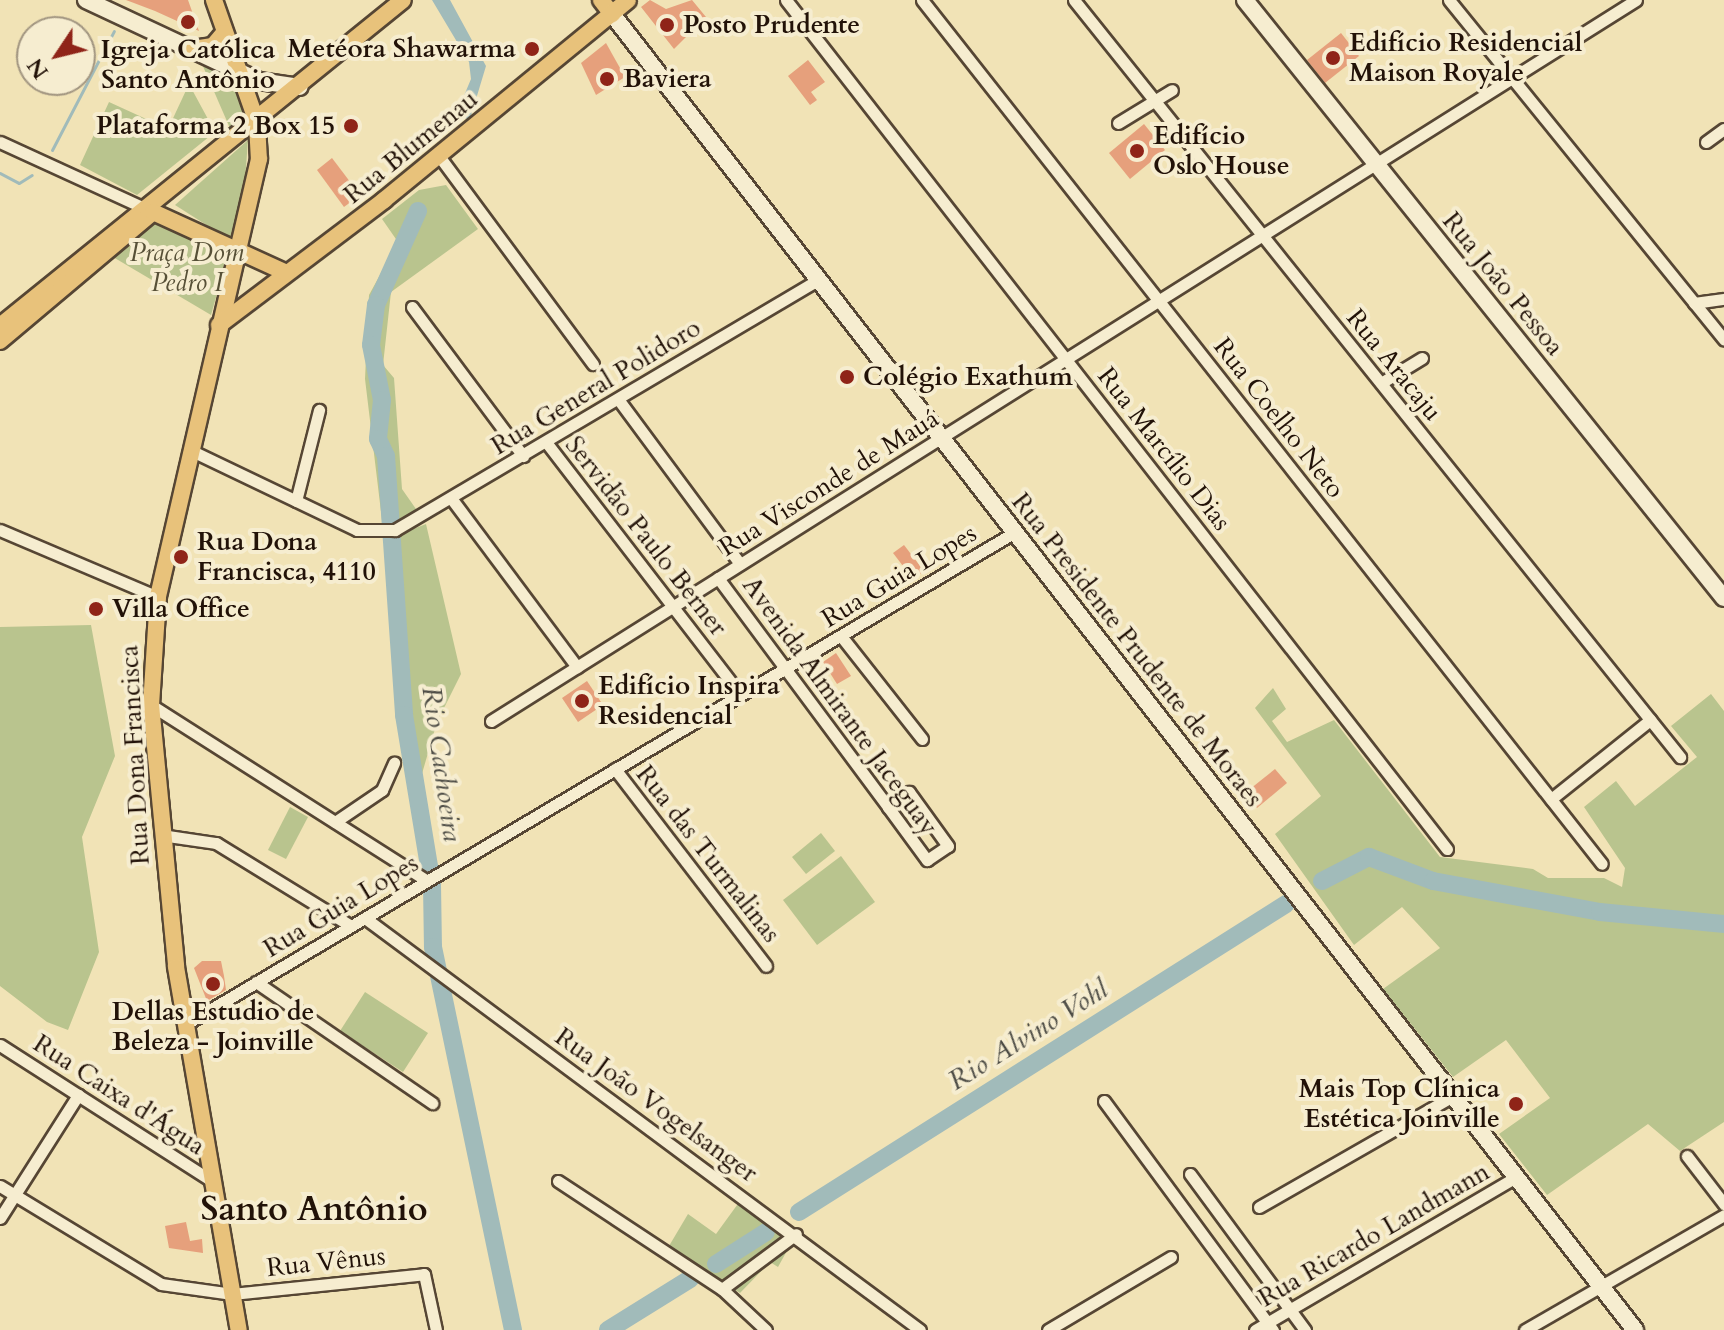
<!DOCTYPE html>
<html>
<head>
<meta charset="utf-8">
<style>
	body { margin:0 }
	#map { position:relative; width:1724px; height:1330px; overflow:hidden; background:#f1e3b6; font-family:Cardo,serif }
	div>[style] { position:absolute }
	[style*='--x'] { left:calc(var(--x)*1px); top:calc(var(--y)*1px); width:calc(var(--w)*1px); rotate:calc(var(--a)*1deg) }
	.green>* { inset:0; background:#b9c48e }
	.water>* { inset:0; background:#a1bbba }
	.stream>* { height:3px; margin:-1.5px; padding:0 1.5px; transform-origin:1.5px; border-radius:1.5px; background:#a1bbba }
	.river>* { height:18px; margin:-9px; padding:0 9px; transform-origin:9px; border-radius:9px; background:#a1bbba }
	.building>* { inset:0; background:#e6a07c }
	.roads { filter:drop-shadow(2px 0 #564634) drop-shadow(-2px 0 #564634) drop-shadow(0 2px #564634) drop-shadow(0 -2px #564634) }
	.street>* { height:11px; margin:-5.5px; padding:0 5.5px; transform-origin:5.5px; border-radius:5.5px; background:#f6edd0 }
	.secondary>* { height:16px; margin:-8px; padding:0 8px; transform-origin:8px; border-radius:8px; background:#f6edd0 }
	.primary>* { height:16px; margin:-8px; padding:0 8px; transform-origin:8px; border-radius:8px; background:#e8c27b }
	.dots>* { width:22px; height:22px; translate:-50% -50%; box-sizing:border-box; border:4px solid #f6edd0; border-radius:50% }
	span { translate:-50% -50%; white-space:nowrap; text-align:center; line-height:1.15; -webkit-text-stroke:8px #f6edd0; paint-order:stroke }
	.poi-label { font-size:26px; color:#221208; font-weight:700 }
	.left { translate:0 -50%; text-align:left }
	.right { translate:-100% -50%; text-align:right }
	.street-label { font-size:26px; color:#221208 }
	.park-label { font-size:26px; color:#575037; font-style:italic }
	.water-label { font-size:28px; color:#4e4d46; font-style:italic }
	.district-label { font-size:34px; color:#221208; font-weight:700 }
	.north { position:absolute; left:16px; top:16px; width:80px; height:80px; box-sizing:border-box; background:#f6edd0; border:2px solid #a19580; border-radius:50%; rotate:235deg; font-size:22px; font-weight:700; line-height:32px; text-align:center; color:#221208 }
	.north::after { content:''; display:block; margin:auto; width:28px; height:36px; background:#8f2418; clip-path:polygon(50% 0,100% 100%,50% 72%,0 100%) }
</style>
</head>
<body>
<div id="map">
	<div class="green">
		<div style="clip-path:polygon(202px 64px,225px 72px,238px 91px,244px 115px,233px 135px)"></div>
		<div style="clip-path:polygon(189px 84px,215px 132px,137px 195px,80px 165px,109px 102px,168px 129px)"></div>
		<div style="clip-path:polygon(248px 140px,245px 181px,230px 240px,175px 205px)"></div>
		<div style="clip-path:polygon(446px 185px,478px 229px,391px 292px,383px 365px,394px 378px,402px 489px,416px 509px,404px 519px,382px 520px,365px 379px,369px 295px,398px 242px,382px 219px,419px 190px)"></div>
		<div style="clip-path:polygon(155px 223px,228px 255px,211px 315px,113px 257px)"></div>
		<div style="clip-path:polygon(426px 524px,461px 674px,437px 722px,419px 784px,403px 690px,405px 651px,392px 614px,400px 571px,398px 535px)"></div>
		<div style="clip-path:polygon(91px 625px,115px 756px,82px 837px,99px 952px,68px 1030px,47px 1022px,0 986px,0 627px)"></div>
		<div style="clip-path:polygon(1273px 688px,1286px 709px,1272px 721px,1287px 742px,1334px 720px,1440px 857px,1533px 869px,1548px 878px,1604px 878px,1622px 887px,1625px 868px,1584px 807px,1616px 781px,1635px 806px,1697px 757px,1671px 726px,1711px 694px,1724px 711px,1724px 1122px,1680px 1151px,1648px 1124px,1547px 1195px,1499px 1134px,1550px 1098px,1506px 1040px,1453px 1077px,1383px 989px,1440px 948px,1402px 907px,1354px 945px,1275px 834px,1321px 796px,1255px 708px)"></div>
		<div style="clip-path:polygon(290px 807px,308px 817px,286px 859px,268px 850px)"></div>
		<div style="clip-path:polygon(821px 833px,835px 851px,806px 874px,792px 857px)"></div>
		<div style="clip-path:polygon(841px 856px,875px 902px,817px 945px,783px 900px)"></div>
		<div style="clip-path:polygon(365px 992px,428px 1033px,403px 1072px,340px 1031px)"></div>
		<div style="clip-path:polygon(740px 1201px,793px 1240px,778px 1267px,770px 1262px,740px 1293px,669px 1246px,688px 1214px,716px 1234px)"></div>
	</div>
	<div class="water">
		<div style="clip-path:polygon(432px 0,450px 0,486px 66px,470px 119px,455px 117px,471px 79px,469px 62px)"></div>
	</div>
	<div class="stream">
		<div style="--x:52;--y:150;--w:134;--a:-62.5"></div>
		<div style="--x:0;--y:173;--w:21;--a:28"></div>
		<div style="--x:19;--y:183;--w:15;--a:-32"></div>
	</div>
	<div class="river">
		<div style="--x:418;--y:211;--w:103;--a:114.1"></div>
		<div style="--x:376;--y:305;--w:40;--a:97.1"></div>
		<div style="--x:371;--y:345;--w:56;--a:78.7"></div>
		<div style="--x:382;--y:400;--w:39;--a:96"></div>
		<div style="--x:378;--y:439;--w:19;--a:65"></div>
		<div style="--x:386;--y:456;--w:260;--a:86"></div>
		<div style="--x:404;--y:715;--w:172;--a:80.6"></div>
		<div style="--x:432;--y:885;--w:62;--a:89.1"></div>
		<div style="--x:433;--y:947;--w:391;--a:78.2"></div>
		<div style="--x:1322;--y:881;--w:53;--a:-27.1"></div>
		<div style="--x:1369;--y:857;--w:68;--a:20.6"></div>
		<div style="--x:1433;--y:881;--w:170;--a:10.5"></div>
		<div style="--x:1600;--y:912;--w:125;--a:5.5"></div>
		<div style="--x:799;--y:1212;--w:576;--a:-32.31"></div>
		<div style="--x:716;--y:1264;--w:59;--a:-32.6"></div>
		<div style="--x:608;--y:1330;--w:97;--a:-31.9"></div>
	</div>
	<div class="building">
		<div style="clip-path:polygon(126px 0,188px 0,199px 31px,155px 11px)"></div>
		<div style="clip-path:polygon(650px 0,666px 9px,692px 0,706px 17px,674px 49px,641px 7px)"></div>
		<div style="clip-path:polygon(1341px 33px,1359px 56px,1325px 83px,1307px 60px)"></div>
		<div style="clip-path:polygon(606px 43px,625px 77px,596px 95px,581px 63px)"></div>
		<div style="clip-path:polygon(808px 60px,825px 82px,811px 92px,817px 100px,810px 105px,788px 76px)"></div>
		<div style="clip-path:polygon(1144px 124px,1165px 150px,1130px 179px,1109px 153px)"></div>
		<div style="clip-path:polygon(332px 158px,360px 195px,344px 207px,317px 170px)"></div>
		<div style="clip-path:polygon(904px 545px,924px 571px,913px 579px,893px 553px)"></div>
		<div style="clip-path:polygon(836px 653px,851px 676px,837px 684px,823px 662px)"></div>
		<div style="clip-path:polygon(587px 681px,603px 705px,578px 722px,562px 698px)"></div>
		<div style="clip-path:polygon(1275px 769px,1287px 783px,1257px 808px,1245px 793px)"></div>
		<div style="clip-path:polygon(202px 961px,221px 961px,224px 976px,226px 990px,207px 1001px,194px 968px)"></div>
		<div style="clip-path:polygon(186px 1222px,190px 1241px,202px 1239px,203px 1253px,169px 1248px,165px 1226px)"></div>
	</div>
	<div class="roads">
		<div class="street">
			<div style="--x:786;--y:0;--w:1076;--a:52.1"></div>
			<div style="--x:922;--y:0;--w:1099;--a:51.8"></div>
			<div style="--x:1074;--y:0;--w:970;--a:51.32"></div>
			<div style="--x:1449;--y:0;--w:437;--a:51"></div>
			<div style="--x:1118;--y:123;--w:63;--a:-31.4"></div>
			<div style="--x:0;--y:142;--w:156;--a:24.6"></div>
			<div style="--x:1706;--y:142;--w:22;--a:-36"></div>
			<div style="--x:439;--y:156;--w:259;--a:53.5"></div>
			<div style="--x:1694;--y:303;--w:30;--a:-8"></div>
			<div style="--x:412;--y:307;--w:186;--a:53.3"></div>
			<div style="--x:1381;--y:383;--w:48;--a:-31.4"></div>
			<div style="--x:618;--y:399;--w:205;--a:53.5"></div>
			<div style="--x:546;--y:442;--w:319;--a:52.4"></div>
			<div style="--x:192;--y:451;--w:183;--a:25.6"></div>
			<div style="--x:357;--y:530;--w:38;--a:0"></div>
			<div style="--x:395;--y:530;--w:491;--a:-30.6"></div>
			<div style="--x:451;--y:498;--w:211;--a:53.3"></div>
			<div style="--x:296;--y:501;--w:94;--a:-75.8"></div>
			<div style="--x:0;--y:530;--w:172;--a:23"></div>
			<div style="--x:718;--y:578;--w:285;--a:53.4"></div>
			<div style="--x:888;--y:807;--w:66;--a:53.7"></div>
			<div style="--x:927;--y:860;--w:25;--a:-34"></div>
			<div style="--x:948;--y:846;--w:67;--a:-125.8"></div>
			<div style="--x:909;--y:792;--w:26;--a:144"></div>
			<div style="--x:841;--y:636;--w:131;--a:51.8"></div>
			<div style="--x:151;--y:705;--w:327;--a:32.5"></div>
			<div style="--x:491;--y:721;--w:1353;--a:-32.2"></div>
			<div style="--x:615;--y:769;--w:248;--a:52.5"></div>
			<div style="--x:1551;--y:799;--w:127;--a:-38.6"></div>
			<div style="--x:335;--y:822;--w:57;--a:-34.2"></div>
			<div style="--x:382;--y:790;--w:30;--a:-66"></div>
			<div style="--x:161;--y:835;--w:56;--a:8.3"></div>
			<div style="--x:216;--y:843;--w:158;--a:31.6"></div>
			<div style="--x:365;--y:918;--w:691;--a:36.59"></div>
			<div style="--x:256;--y:982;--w:214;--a:34.5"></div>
			<div style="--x:186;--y:1024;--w:964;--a:-30.69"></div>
			<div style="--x:0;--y:1045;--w:253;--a:32.7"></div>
			<div style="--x:1104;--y:1101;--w:285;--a:53.6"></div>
			<div style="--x:1687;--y:1156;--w:61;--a:52.4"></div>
			<div style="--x:1190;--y:1174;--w:194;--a:53.6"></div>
			<div style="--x:558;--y:1181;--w:196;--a:33.4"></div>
			<div style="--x:722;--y:1289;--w:60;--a:43"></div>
			<div style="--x:0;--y:1186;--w:188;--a:31.3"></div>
			<div style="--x:161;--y:1284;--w:72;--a:8"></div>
			<div style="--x:232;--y:1294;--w:193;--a:-5.9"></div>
			<div style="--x:424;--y:1274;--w:57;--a:77.9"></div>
			<div style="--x:1259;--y:1207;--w:224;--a:-29.8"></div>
			<div style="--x:0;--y:1218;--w:146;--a:-57.6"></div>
			<div style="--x:722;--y:1289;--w:92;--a:-36.6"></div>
			<div style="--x:1048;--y:1330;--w:143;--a:-30.7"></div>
			<div style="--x:1255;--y:1330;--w:303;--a:-30.4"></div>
			<div style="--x:1525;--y:1330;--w:230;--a:-30"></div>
		</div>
		<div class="secondary">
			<div style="--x:86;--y:0;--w:191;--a:25.1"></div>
			<div style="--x:259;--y:81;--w:41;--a:8.3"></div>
			<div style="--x:1245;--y:0;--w:766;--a:51.31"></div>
			<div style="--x:612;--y:14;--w:1667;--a:52.14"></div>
		</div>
		<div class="primary">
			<div style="--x:214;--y:0;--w:130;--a:70.7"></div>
			<div style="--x:257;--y:123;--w:36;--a:87"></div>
			<div style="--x:259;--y:159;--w:449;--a:103"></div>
			<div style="--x:158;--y:597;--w:108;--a:93.7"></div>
			<div style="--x:151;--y:705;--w:263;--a:84.5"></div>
			<div style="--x:176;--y:967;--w:368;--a:80.2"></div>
			<div style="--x:601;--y:0;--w:18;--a:52"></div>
			<div style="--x:193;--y:49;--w:20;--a:-9"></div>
			<div style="--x:213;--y:46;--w:17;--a:-50"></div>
			<div style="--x:219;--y:325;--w:207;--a:-37.1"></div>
			<div style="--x:384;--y:200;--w:315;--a:-39.3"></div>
			<div style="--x:0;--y:326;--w:518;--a:-38.97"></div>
			<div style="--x:0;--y:341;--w:200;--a:-40.1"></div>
			<div style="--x:153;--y:212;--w:147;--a:24.5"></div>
		</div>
	</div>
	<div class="dots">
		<div style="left:188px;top:22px;background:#8f2418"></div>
		<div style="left:667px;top:25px;background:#8f2418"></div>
		<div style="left:532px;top:49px;background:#8f2418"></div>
		<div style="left:1333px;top:58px;background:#8f2418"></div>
		<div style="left:607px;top:79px;background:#8f2418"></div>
		<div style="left:351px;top:126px;background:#8f2418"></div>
		<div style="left:1137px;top:151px;background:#8f2418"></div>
		<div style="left:847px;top:377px;background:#8f2418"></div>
		<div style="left:181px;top:557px;background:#8f2418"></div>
		<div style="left:96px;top:609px;background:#8f2418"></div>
		<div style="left:582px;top:701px;background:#8f2418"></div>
		<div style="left:213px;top:984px;background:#8f2418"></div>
		<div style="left:1516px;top:1104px;background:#8f2418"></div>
	</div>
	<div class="poi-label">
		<span class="left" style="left:683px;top:25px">Posto Prudente</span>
		<span class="left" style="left:1349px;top:58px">Edifício Residencial<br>Maison Royale</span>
		<span class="right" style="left:516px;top:49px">Metéora Shawarma</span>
		<span style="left:188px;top:65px">Igreja Católica<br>Santo Antônio</span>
		<span class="left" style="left:623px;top:79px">Baviera</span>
		<span class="right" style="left:335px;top:126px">Plataforma 2 Box 15</span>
		<span class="left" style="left:1153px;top:151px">Edifício<br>Oslo House</span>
		<span class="left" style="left:863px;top:377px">Colégio Exathum</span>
		<span class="left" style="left:197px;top:557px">Rua Dona<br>Francisca, 4110</span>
		<span class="left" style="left:112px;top:609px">Villa Office</span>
		<span class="left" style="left:598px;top:701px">Edifício Inspira<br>Residencial</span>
		<span style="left:213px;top:1027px">Dellas Estudio de<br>Beleza - Joinville</span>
		<span class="right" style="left:1500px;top:1104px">Mais Top Clínica<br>Estética Joinville</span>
	</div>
	<div class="street-label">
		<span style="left:411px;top:147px;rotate:-39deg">Rua Blumenau</span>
		<span style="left:1503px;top:284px;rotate:51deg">Rua João Pessoa</span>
		<span style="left:1394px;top:365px;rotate:51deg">Rua Aracaju</span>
		<span style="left:596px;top:387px;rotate:-31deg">Rua General Polidoro</span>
		<span style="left:1279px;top:418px;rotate:52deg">Rua Coelho Neto</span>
		<span style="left:1164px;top:449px;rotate:52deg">Rua Marcílio Dias</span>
		<span style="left:829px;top:483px;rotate:-32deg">Rua Visconde de Mauá</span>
		<span style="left:646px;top:536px;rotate:52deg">Servidão Paulo Berner</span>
		<span style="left:899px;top:576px;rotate:-31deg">Rua Guia Lopes</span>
		<span style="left:1137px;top:650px;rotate:52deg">Rua Presidente Prudente de Moraes</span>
		<span style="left:840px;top:706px;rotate:54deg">Avenida Almirante Jaceguay</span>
		<span style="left:135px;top:755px;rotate:-93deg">Rua Dona Francisca</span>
		<span style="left:708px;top:854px;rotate:52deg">Rua das Turmalinas</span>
		<span style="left:341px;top:906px;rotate:-31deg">Rua Guia Lopes</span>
		<span style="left:119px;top:1095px;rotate:33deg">Rua Caixa d'Água</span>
		<span style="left:656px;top:1105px;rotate:36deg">Rua João Vogelsanger</span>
		<span style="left:1374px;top:1235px;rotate:-30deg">Rua Ricardo Landmann</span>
		<span style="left:326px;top:1262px;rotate:-6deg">Rua Vênus</span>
	</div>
	<div class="park-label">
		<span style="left:187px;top:268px">Praça Dom<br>Pedro I</span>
	</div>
	<div class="water-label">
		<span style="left:442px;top:764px;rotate:82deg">Rio Cachoeira</span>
		<span style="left:1028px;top:1035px;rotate:-32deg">Rio Alvino Vohl</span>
	</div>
	<div class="district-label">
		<span style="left:314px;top:1210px">Santo Antônio</span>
	</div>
	<div class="north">N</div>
</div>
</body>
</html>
